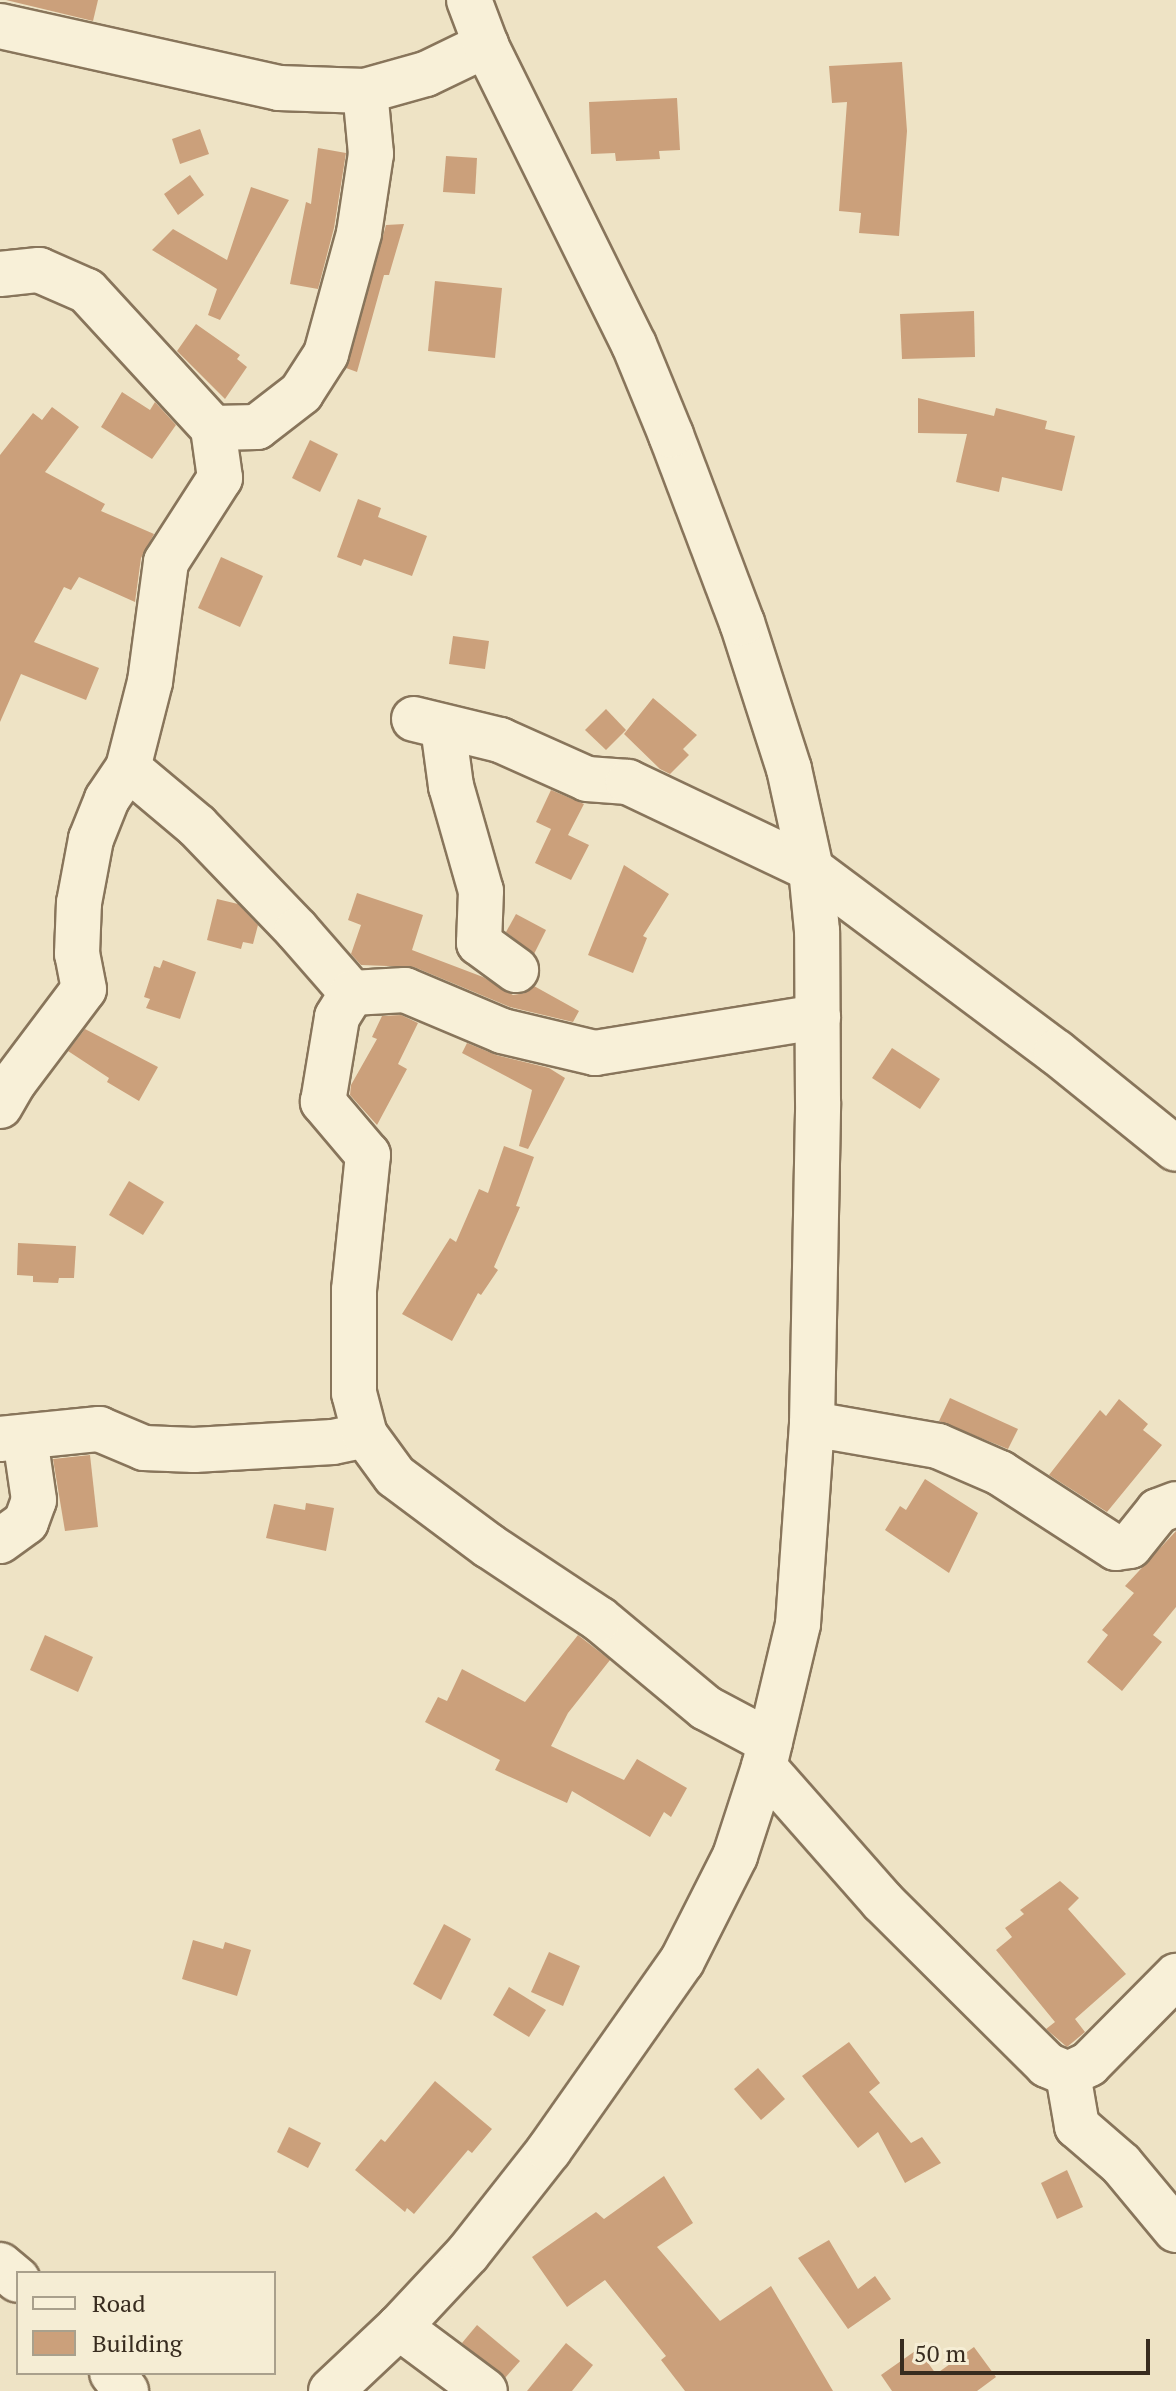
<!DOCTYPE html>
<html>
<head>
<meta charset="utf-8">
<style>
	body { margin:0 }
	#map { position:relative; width:1176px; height:2391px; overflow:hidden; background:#eee3c5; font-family:"PT Serif",serif }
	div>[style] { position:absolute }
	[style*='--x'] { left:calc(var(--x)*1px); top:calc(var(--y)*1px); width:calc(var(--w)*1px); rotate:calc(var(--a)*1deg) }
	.building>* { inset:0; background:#cba07b }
	.roads { filter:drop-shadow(2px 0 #88755b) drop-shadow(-2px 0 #88755b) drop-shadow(0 2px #88755b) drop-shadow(0 -2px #88755b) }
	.minor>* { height:44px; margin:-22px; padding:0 22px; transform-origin:22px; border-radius:22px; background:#f8f0d8 }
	span { translate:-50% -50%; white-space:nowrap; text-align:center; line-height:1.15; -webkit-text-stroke:7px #f5edd4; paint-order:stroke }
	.legend { position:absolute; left:16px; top:2271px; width:260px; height:104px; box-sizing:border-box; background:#f5edd4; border:2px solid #a9a08c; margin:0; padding:10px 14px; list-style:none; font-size:24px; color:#382c1f }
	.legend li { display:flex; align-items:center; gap:16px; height:40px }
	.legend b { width:40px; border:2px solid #a9a08c }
	.scale { position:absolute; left:900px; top:2339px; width:250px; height:36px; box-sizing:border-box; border:4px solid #382c1f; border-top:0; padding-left:10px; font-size:24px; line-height:28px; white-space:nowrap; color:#382c1f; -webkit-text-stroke:6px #f5edd4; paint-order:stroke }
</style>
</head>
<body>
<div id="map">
	<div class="building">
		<div style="clip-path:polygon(6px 0,98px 0,93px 21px)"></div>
		<div style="clip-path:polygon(902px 62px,907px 131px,899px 236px,859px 233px,861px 213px,839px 211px,847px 102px,832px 103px,829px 66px)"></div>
		<div style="clip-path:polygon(677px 98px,680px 150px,659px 151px,660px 159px,616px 161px,615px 153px,591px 154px,589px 102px)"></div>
		<div style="clip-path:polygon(200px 129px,209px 154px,180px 164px,172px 139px)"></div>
		<div style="clip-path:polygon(318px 148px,346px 153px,334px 228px,318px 289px,290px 284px,306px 202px,311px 204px)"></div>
		<div style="clip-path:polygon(446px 156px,477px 158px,475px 194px,443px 192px)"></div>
		<div style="clip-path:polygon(190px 175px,204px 195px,178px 215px,164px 194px)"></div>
		<div style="clip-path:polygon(251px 187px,289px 200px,220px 320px,208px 315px,217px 289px,152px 250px,173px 229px,227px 260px)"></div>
		<div style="clip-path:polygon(404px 224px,389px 275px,384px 275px,357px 372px,346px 368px,386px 225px)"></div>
		<div style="clip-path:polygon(435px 281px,502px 288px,495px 358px,428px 351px)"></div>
		<div style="clip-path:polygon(974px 311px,975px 357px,902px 359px,900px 314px)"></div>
		<div style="clip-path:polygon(196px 324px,240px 355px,237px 359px,247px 367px,225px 399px,177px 351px)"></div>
		<div style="clip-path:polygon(122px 392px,150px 410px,155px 402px,176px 425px,152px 459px,101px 427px)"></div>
		<div style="clip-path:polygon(918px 398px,994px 416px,996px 408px,1047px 421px,1045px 429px,1075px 436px,1062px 491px,1002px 477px,999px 492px,956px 482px,967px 434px,918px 433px)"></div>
		<div style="clip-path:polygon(52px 407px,79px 427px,45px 472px,105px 504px,101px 511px,154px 534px,141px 558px,135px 602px,79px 577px,71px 590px,64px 587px,34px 642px,99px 668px,86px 700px,21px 674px,0 722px,0 455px,33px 413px,42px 420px)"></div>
		<div style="clip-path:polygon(310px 440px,338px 454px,320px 492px,292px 478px)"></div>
		<div style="clip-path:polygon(358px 499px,381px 508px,378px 517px,427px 536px,412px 576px,364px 559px,361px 566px,337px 557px)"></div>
		<div style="clip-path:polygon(221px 557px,263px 576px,240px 627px,198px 608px)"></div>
		<div style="clip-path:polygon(453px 636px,489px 641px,485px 669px,449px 664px)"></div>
		<div style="clip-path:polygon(653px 698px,697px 735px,683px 749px,689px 755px,670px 774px,660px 769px,624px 734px)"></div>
		<div style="clip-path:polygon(606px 709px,626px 730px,606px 750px,585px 730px)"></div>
		<div style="clip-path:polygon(551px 790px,584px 804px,568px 835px,589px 845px,571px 880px,535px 863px,551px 829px,536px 822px)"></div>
		<div style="clip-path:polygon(624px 865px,669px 894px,643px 936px,647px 938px,633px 973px,588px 955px)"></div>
		<div style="clip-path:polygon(357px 893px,423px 915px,412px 950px,483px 977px,513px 995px,525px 993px,534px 986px,579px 1011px,573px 1022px,510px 1007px,414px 967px,361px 965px,351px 954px,361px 925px,348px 920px)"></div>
		<div style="clip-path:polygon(217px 899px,238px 904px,258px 925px,253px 944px,243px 942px,241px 949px,207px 940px)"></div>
		<div style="clip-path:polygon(516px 914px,546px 930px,534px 954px,506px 932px)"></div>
		<div style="clip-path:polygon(163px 960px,196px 972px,180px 1019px,146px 1008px,150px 999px,144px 997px,154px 966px,160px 968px)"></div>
		<div style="clip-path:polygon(401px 1015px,418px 1023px,398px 1064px,407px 1069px,377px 1125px,350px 1095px,351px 1085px,377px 1039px,372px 1037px,382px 1016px)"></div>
		<div style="clip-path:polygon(85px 1029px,158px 1067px,139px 1101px,107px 1082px,109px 1078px,68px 1051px)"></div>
		<div style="clip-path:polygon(467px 1043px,496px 1055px,549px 1068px,565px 1078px,528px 1149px,519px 1146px,532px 1090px,462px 1053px)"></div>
		<div style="clip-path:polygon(892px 1048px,940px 1079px,920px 1109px,872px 1078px)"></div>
		<div style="clip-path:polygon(504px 1146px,534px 1157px,516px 1206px,520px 1207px,494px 1267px,498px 1270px,481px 1295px,478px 1293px,452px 1341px,402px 1314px,450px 1238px,456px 1242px,479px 1189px,488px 1193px)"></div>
		<div style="clip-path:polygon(129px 1181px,164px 1202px,143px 1235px,109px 1215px)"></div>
		<div style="clip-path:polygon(18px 1243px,76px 1246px,74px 1278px,59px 1278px,58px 1283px,33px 1282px,33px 1276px,17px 1275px)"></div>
		<div style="clip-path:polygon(950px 1398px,1018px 1429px,1008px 1449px,939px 1421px)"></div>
		<div style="clip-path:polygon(1119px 1399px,1148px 1424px,1143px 1430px,1162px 1445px,1107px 1512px,1049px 1475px,1100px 1410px,1106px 1416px)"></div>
		<div style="clip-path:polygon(90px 1455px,98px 1527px,65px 1531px,53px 1459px)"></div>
		<div style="clip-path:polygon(925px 1479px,978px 1513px,949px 1573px,885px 1530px,900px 1506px,906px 1510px)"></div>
		<div style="clip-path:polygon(306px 1503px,334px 1508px,326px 1551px,266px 1538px,274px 1504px,305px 1510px)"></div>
		<div style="clip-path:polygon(1176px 1531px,1176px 1607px,1153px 1635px,1162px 1642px,1122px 1691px,1087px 1662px,1108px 1635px,1102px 1630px,1134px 1593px,1125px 1586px)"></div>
		<div style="clip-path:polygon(45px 1635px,93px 1657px,78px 1692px,30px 1670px)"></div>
		<div style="clip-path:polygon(578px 1635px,610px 1660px,568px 1713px,551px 1746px,624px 1780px,637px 1759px,687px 1788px,671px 1817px,664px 1812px,650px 1837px,572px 1791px,567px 1803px,495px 1770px,500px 1760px,425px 1722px,438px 1697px,447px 1701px,462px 1669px,525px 1702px)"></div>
		<div style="clip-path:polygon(1060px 1881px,1079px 1898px,1068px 1909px,1126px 1974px,1075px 2019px,1085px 2032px,1067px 2047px,1046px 2029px,1055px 2022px,996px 1950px,1012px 1937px,1005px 1928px,1024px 1914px,1020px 1910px)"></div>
		<div style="clip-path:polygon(444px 1924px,471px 1939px,441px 2000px,413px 1984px)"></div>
		<div style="clip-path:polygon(193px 1940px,223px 1949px,225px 1942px,251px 1950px,237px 1996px,182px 1979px)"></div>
		<div style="clip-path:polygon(549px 1952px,580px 1966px,563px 2006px,531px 1992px)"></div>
		<div style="clip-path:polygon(509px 1987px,546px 2010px,529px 2037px,493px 2015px)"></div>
		<div style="clip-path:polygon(849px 2042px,880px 2083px,869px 2092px,911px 2143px,922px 2137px,941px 2163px,905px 2183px,878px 2132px,858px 2148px,802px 2076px)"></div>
		<div style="clip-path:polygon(758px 2068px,785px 2099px,761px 2120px,734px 2089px)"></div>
		<div style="clip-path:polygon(435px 2081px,492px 2129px,472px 2153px,468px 2150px,414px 2214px,407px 2208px,405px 2212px,355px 2170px,381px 2139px,385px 2142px)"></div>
		<div style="clip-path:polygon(289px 2127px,321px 2143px,308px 2168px,277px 2152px)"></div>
		<div style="clip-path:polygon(1067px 2170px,1083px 2207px,1057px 2219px,1041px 2183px)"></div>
		<div style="clip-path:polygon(664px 2176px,693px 2223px,657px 2247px,720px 2321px,771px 2286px,833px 2391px,685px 2391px,661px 2360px,666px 2356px,605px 2280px,567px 2307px,532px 2257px,596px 2212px,604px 2219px)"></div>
		<div style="clip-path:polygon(829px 2240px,858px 2289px,875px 2276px,891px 2299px,848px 2329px,798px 2258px)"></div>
		<div style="clip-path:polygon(477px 2325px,520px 2361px,505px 2378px,462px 2343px)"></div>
		<div style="clip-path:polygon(566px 2343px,593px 2365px,572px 2391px,527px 2391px)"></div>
		<div style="clip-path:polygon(974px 2347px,996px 2377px,977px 2391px,892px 2391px,881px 2375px,918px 2349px,936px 2374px)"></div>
	</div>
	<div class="roads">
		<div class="minor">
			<div style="--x:0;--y:26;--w:286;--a:12.5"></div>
			<div style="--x:279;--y:88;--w:86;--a:2"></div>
			<div style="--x:365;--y:91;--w:63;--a:-15.6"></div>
			<div style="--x:426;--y:74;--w:67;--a:-25.8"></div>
			<div style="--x:0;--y:274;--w:39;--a:-6"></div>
			<div style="--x:39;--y:270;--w:52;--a:23.6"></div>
			<div style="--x:87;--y:291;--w:186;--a:47.4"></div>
			<div style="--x:213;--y:428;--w:44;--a:-1.3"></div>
			<div style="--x:257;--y:427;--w:56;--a:-37.7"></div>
			<div style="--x:301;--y:393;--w:46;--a:-57.3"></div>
			<div style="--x:326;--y:354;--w:125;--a:-74.7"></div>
			<div style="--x:359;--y:233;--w:80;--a:-81.4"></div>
			<div style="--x:371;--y:154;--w:63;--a:-95.4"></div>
			<div style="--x:414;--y:719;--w:89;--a:13.7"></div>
			<div style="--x:500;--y:740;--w:95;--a:24.1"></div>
			<div style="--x:587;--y:779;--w:41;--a:4.2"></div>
			<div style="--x:628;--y:782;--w:203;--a:25.4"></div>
			<div style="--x:811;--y:869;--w:306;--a:36.8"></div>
			<div style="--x:1056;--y:1052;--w:154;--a:38.9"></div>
			<div style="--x:443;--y:727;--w:60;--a:82.3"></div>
			<div style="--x:451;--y:786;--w:109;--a:74.1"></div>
			<div style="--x:481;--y:891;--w:52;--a:92.2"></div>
			<div style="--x:479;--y:943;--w:46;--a:36.1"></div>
			<div style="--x:128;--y:768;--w:90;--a:40"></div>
			<div style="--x:197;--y:826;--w:144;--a:46.1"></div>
			<div style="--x:297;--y:930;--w:84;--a:48.9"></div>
			<div style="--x:0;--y:1106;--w:28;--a:-60"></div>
			<div style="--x:14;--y:1082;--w:116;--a:-53"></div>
			<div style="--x:84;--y:989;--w:36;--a:-101"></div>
			<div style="--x:77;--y:954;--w:51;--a:-87.8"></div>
			<div style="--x:79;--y:903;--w:65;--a:-79.4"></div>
			<div style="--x:91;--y:839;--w:43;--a:-68.2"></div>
			<div style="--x:107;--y:799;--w:37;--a:-56"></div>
			<div style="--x:128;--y:768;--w:89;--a:-75.7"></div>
			<div style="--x:150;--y:682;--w:121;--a:-82.4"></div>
			<div style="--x:166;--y:562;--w:100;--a:-57.3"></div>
			<div style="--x:220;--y:478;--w:50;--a:-98"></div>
			<div style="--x:812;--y:1424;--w:128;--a:9.9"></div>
			<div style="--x:938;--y:1446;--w:68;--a:23.5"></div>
			<div style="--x:1000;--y:1473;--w:138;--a:32.9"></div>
			<div style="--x:1116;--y:1548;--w:14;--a:-8"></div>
			<div style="--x:1130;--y:1546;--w:45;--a:-51.3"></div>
			<div style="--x:1158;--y:1511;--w:19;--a:-21"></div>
			<div style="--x:0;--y:1439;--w:100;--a:-5.8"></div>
			<div style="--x:99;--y:1429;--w:49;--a:22.9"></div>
			<div style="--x:144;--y:1448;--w:50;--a:2.3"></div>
			<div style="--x:194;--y:1450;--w:139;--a:-3.3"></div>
			<div style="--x:333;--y:1442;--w:33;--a:-12"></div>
			<div style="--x:0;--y:1541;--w:32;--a:-36"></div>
			<div style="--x:26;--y:1522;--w:23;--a:-70"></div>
			<div style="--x:34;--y:1500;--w:63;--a:-98.3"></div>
			<div style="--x:770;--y:1742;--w:72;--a:-152"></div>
			<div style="--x:706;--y:1708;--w:139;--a:-140.2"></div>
			<div style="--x:599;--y:1619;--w:132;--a:-146.4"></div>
			<div style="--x:489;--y:1546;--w:117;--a:-143.3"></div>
			<div style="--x:395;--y:1476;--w:51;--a:-126.2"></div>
			<div style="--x:365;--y:1435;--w:43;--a:-104.7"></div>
			<div style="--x:354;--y:1393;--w:103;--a:-90"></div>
			<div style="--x:354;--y:1290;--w:136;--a:-84.1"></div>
			<div style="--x:368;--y:1155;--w:70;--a:-130.3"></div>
			<div style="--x:323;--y:1102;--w:86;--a:-80.6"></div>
			<div style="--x:337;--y:1017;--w:28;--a:-58"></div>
			<div style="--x:352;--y:993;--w:53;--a:-3.2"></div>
			<div style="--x:405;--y:990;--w:105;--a:22.9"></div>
			<div style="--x:502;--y:1031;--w:96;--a:13.3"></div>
			<div style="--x:595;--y:1053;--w:226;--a:-9.2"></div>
			<div style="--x:764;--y:1767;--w:179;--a:48.6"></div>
			<div style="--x:882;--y:1901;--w:233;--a:44.8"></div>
			<div style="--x:1047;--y:2065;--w:23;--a:23"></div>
			<div style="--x:1068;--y:2074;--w:23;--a:-25"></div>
			<div style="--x:1089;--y:2064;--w:124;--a:-45.3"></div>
			<div style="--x:1068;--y:2074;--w:53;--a:80.2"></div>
			<div style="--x:1077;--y:2126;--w:58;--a:40.8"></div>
			<div style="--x:1121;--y:2164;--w:86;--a:50.2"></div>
			<div style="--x:0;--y:2265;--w:23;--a:40"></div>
			<div style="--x:399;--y:2327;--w:107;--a:36.7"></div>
			<div style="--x:112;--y:2373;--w:23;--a:52"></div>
			<div style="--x:331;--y:2391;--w:93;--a:-43.3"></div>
			<div style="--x:399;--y:2327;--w:101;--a:-47"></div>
			<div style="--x:468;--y:2253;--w:131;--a:-51.8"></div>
			<div style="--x:549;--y:2150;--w:231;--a:-54.9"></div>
			<div style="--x:682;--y:1961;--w:118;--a:-63.2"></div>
			<div style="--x:735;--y:1856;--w:94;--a:-72"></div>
			<div style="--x:764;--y:1767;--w:147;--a:-76.6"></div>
			<div style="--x:798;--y:1624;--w:200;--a:-86"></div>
			<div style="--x:812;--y:1424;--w:322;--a:-88.9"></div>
			<div style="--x:818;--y:1102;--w:171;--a:-90.3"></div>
			<div style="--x:817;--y:931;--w:62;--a:-95.5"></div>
			<div style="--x:811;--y:869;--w:102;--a:-102.4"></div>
			<div style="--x:789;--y:769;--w:153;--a:-107.8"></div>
			<div style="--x:742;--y:623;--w:201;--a:-110.7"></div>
			<div style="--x:671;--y:435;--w:97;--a:-112.3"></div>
			<div style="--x:634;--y:345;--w:335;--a:-116.3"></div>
			<div style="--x:486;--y:45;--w:48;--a:-110.7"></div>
		</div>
	</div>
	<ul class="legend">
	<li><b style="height:10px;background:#f8f0d8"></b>Road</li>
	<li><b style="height:22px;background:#cba07b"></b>Building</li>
	</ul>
	<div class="scale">50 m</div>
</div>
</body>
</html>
